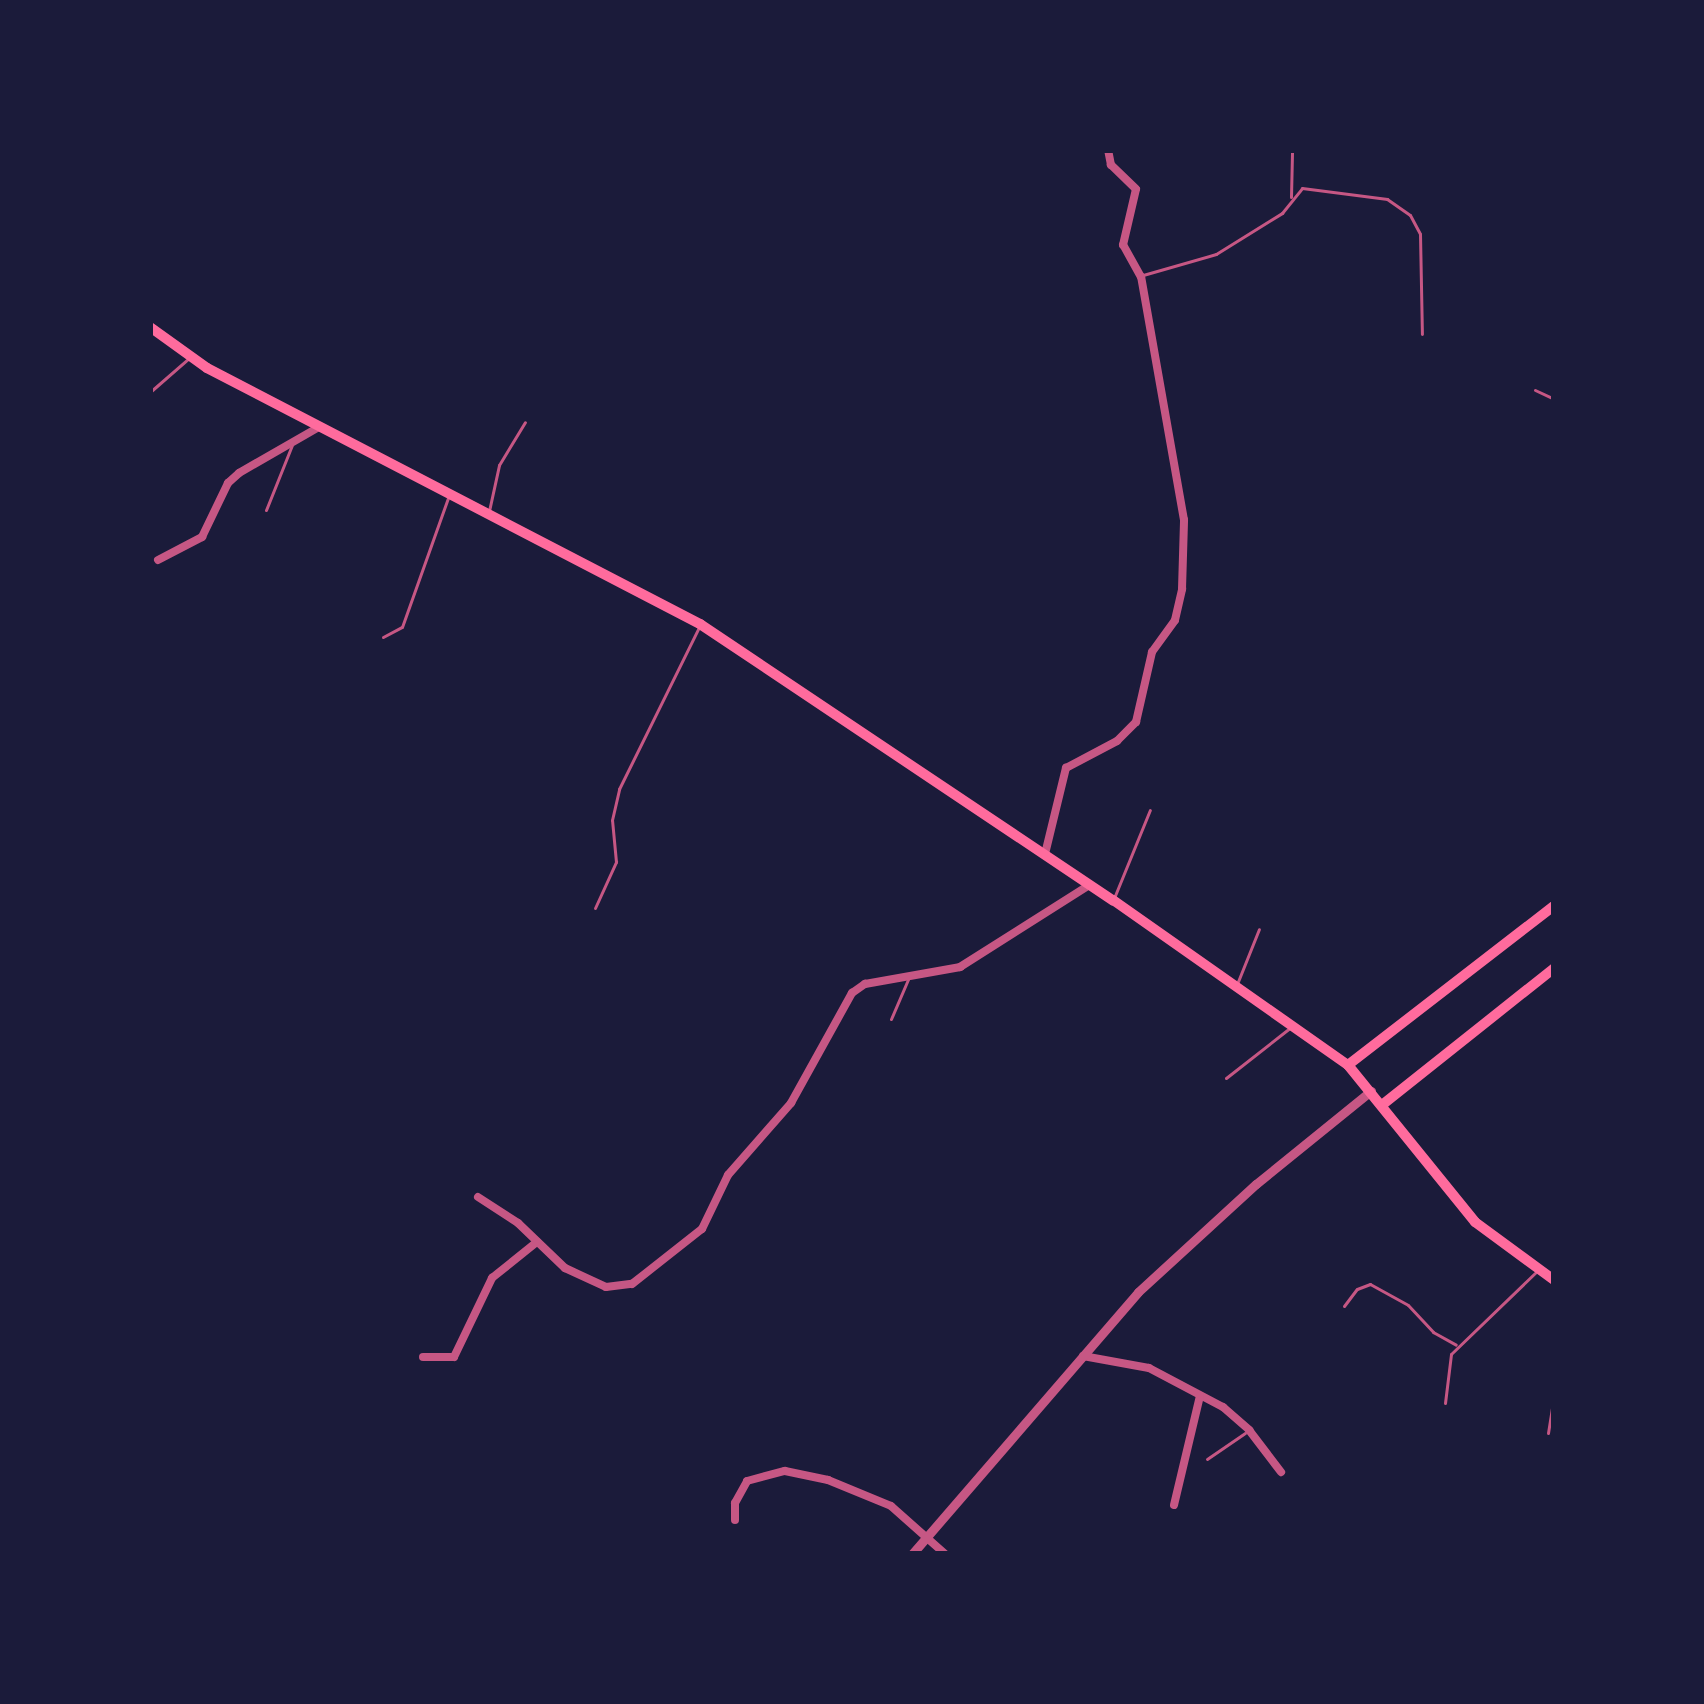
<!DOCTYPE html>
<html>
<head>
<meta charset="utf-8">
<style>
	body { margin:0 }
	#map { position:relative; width:1704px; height:1704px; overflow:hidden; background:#1b1b3a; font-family:"Open Sans",sans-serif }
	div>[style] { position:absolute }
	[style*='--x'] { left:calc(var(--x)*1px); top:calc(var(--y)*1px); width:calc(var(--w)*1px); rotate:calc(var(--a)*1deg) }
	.service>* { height:3px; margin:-1.5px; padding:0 1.5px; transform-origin:1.5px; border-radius:1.5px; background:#c65784 }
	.minor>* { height:8px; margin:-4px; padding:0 4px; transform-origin:4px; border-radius:4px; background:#c65784 }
	.tertiary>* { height:9px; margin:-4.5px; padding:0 4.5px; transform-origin:4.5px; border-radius:4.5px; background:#c65784 }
	.secondary>* { height:10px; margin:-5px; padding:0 5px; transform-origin:5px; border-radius:5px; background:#ff6b9d }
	span { translate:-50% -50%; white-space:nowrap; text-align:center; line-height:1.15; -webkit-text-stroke:12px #1b1b3a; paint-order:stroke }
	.frame { position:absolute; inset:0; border:153px solid #1b1b3a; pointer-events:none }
</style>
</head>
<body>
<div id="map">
	<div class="service">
		<div style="--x:1291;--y:197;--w:45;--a:-88.7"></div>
		<div style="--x:1143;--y:275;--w:76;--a:-16"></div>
		<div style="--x:1216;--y:254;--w:78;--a:-31.8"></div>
		<div style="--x:1282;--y:213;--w:32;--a:-51"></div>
		<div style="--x:1302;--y:188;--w:86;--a:7.4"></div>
		<div style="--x:1387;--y:199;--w:28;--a:35"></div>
		<div style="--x:1410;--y:215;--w:21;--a:62"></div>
		<div style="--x:1420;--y:234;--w:100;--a:88.9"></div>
		<div style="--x:1535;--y:390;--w:21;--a:25"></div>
		<div style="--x:150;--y:392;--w:52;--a:-41.1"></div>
		<div style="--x:266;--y:510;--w:70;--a:-68.2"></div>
		<div style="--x:489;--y:511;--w:47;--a:-77.7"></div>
		<div style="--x:499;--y:465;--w:50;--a:-58.8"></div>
		<div style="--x:383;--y:637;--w:21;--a:-28"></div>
		<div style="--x:402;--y:627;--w:137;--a:-70.4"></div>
		<div style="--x:1114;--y:898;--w:95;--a:-67.8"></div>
		<div style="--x:595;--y:908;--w:51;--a:-65.5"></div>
		<div style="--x:616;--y:862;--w:42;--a:-95.4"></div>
		<div style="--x:612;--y:820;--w:32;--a:-77"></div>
		<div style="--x:619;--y:789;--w:178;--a:-63.7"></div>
		<div style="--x:1237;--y:984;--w:59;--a:-68.2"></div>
		<div style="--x:891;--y:1019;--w:46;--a:-66.8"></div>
		<div style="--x:1226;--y:1078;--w:83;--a:-38.1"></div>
		<div style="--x:1344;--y:1306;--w:21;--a:-53"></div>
		<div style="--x:1357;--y:1289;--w:14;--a:-21"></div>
		<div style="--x:1370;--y:1284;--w:43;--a:28.9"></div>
		<div style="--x:1408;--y:1305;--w:37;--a:47"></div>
		<div style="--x:1433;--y:1332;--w:26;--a:29"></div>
		<div style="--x:1445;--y:1403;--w:49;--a:-83"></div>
		<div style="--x:1451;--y:1354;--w:117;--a:-44"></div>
		<div style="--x:1548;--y:1433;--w:37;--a:-81"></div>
		<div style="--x:1207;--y:1459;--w:46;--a:-34.4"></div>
	</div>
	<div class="minor">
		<div style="--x:158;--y:560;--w:50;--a:-27.6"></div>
		<div style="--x:202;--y:537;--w:60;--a:-64.3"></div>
		<div style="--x:228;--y:483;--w:15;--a:-42"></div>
		<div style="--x:239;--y:473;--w:92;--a:-29.9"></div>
		<div style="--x:1045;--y:854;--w:89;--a:-76.3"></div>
		<div style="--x:1066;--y:768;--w:58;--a:-27.9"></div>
		<div style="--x:1117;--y:741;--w:27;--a:-45"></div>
		<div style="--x:1136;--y:722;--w:72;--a:-77.1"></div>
		<div style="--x:1152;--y:652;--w:39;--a:-54"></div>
		<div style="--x:1175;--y:620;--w:32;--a:-77"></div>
		<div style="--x:1182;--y:589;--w:69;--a:-88.3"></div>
		<div style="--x:1184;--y:520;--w:247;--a:-100"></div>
		<div style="--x:1141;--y:277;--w:37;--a:-119"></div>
		<div style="--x:1123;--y:245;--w:57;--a:-76.9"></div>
		<div style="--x:1136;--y:189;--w:35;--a:-136"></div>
		<div style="--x:1111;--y:165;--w:15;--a:-101"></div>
		<div style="--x:478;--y:1197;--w:48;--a:33"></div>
		<div style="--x:518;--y:1223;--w:65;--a:43.8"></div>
		<div style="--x:565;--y:1268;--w:45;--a:24.9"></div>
		<div style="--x:606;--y:1287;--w:26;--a:-7"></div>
		<div style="--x:632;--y:1284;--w:89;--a:-38.2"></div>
		<div style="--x:702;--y:1229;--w:60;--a:-64.3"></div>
		<div style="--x:728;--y:1175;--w:96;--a:-48.8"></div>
		<div style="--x:791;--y:1103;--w:126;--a:-61"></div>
		<div style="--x:852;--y:993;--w:16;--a:-35"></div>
		<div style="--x:865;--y:984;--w:97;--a:-10.1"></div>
		<div style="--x:960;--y:967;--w:153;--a:-32.4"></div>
		<div style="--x:1083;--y:1356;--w:67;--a:10.3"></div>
		<div style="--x:1149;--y:1368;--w:84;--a:27.8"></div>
		<div style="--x:1223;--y:1407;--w:35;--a:41"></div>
		<div style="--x:1249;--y:1430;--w:53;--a:52.7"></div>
		<div style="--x:423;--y:1357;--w:31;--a:0"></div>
		<div style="--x:454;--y:1357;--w:88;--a:-64.3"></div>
		<div style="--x:492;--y:1278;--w:58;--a:-38.7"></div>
		<div style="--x:1174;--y:1505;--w:112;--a:-76.6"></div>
		<div style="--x:735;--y:1520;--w:17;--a:-90"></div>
		<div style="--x:735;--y:1503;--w:25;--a:-61"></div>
		<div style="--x:747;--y:1481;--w:39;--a:-15"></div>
		<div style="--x:785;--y:1471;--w:44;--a:11.8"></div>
		<div style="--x:828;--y:1480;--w:68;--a:22.4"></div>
		<div style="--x:891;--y:1506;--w:72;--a:41.6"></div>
	</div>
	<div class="tertiary">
		<div style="--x:912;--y:1554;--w:346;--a:-49.2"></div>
		<div style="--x:1138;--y:1292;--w:160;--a:-42.5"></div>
		<div style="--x:1256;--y:1184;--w:148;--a:-39"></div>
	</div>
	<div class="secondary">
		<div style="--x:150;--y:327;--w:70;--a:35.7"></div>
		<div style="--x:207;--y:368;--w:556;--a:27.44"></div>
		<div style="--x:700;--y:624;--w:497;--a:33.8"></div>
		<div style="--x:1113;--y:900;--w:287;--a:35.1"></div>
		<div style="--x:1348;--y:1065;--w:202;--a:51"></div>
		<div style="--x:1475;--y:1222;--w:98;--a:36.3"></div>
		<div style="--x:1348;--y:1065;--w:260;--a:-37.7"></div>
		<div style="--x:1382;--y:1105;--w:220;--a:-38.5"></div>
	</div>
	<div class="frame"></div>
</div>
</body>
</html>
